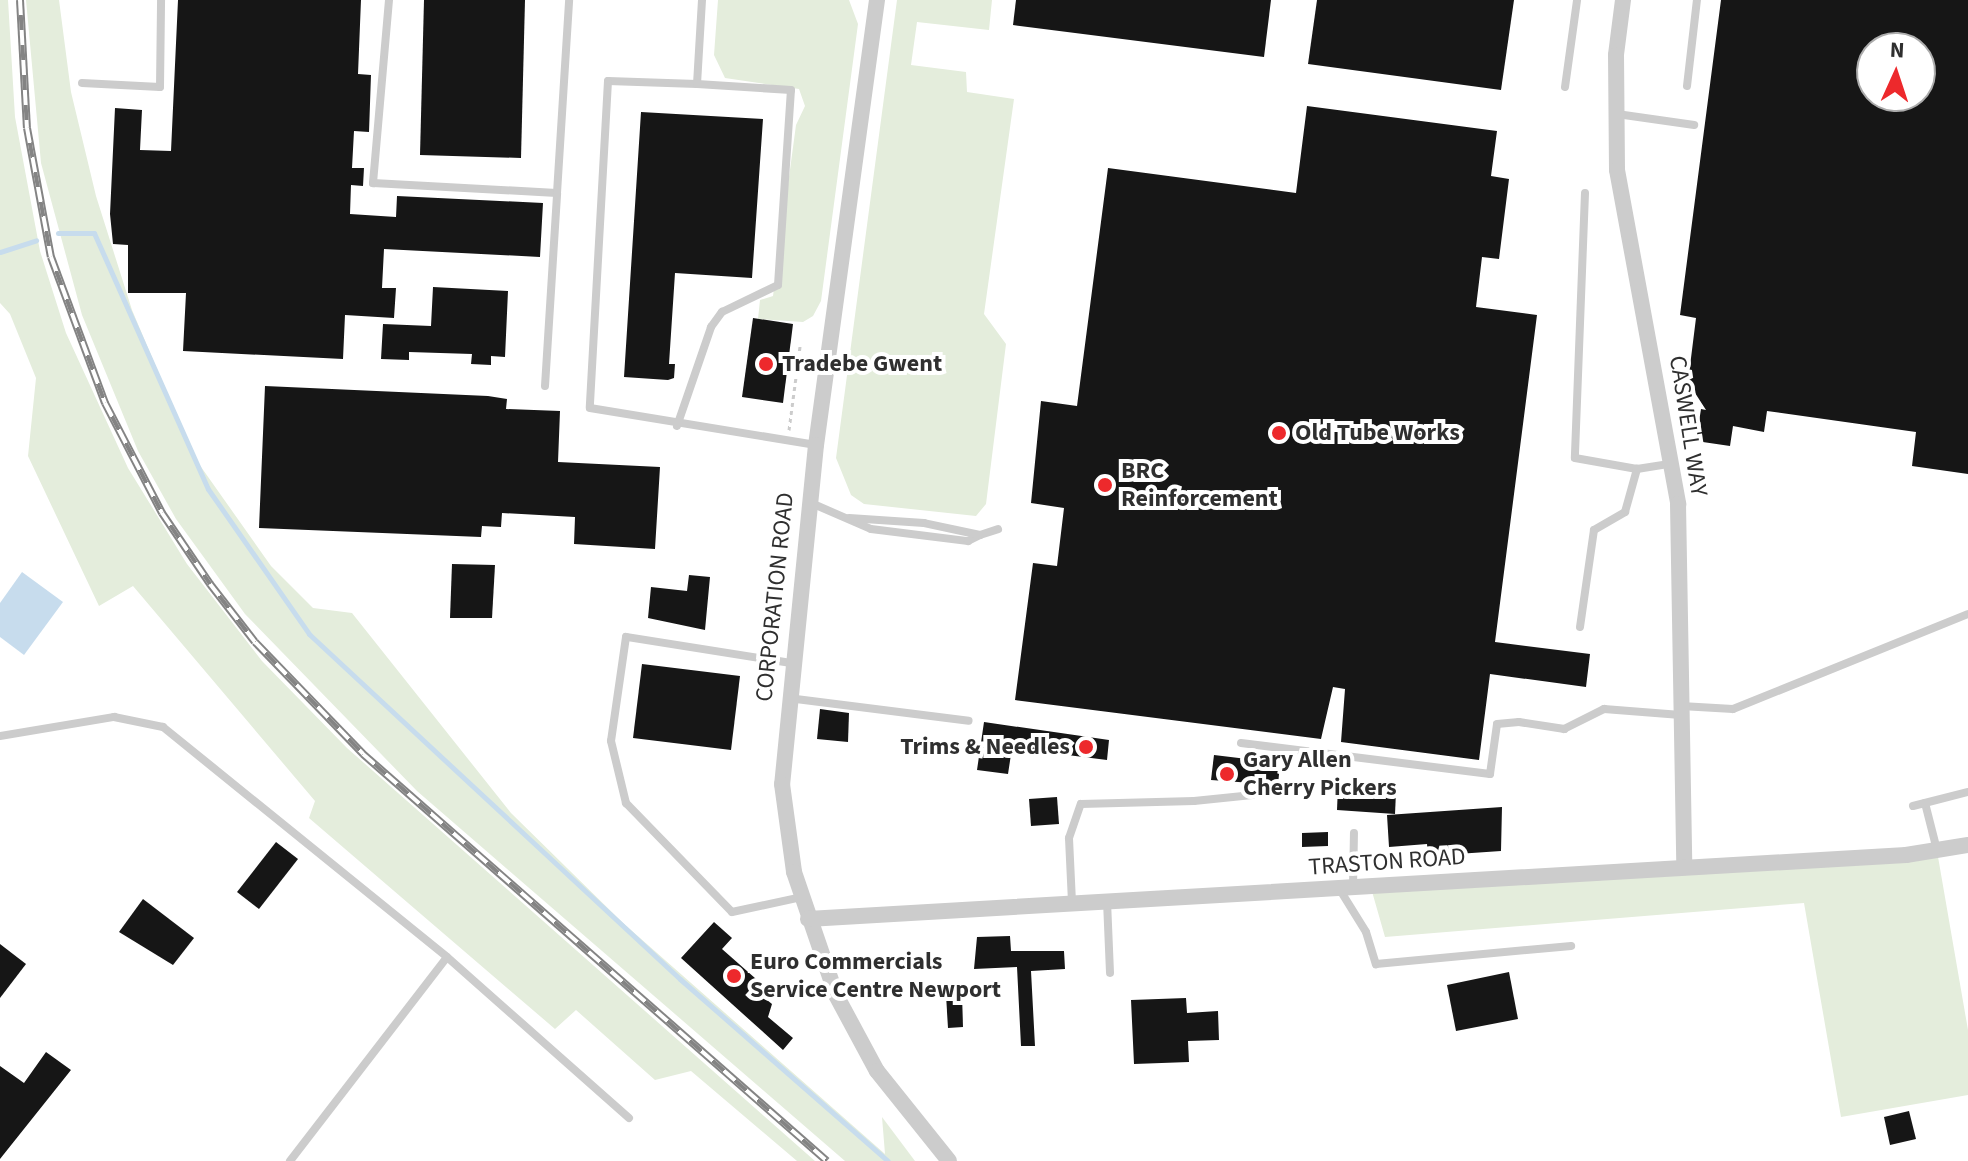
<!DOCTYPE html>
<html>
<head>
<meta charset="utf-8">
<style>
	body { margin:0 }
	#map { position:relative; width:1968px; height:1161px; overflow:hidden; background:#fff; font-family:"Source Sans 3",sans-serif }
	div>[style] { position:absolute }
	[style*='--x'] { left:calc(var(--x)*1px); top:calc(var(--y)*1px); width:calc(var(--w)*1px); rotate:calc(var(--a)*1deg) }
	.green>* { inset:0; background:#e4eddc }
	.water>* { inset:0; background:#c7dced }
	.stream>* { height:5px; margin:-2.5px; padding:0 2.5px; transform-origin:2.5px; border-radius:2.5px; background:#c7dced }
	.building>* { inset:0; background:#161616 }
	.path>* { height:3px; margin-top:-1.5px; transform-origin:0; background:repeating-linear-gradient(90deg,#ccc 0 4px,transparent 0 8px) }
	.service>* { height:8px; margin:-4px; padding:0 4px; transform-origin:4px; border-radius:4px; background:#ccc }
	.minor>* { height:16px; margin:-8px; padding:0 8px; transform-origin:8px; border-radius:8px; background:#ccc }
	.rail>* { height:8px; margin-top:-4px; transform-origin:0; background:repeating-linear-gradient(90deg,#fff 0 15px,#848484 0 30px); box-sizing:border-box; border-block:2px solid #848484 }
	.dots>* { width:22px; height:22px; translate:-50% -50%; box-sizing:border-box; border:4px solid #fff; border-radius:50% }
	span { translate:-50% -50%; white-space:nowrap; text-align:center; line-height:1.15; -webkit-text-stroke:8px #fff; paint-order:stroke }
	.poi-label { font-size:24px; color:#2f2f2f; font-weight:700 }
	.left { translate:0 -50%; text-align:left }
	.right { translate:-100% -50%; text-align:right }
	.street-label { font-size:24px; color:#2f2f2f }
	.north { position:absolute; left:1856px; top:32px; width:80px; height:80px; box-sizing:border-box; background:#fff; border:2px solid #acacac; border-radius:50%; rotate:3deg; font-size:22px; font-weight:700; line-height:32px; text-align:center; color:#2f2f2f }
	.north::after { content:''; display:block; margin:auto; width:28px; height:36px; background:#ed292c; clip-path:polygon(50% 0,100% 100%,50% 72%,0 100%) }
</style>
</head>
<body>
<div id="map">
	<div class="green">
		<div style="clip-path:polygon(0 0,8px 0,15px 117px,40px 251px,66px 333px,128px 468px,187px 564px,262px 661px,347px 748px,815px 1161px,797px 1161px,691px 1071px,655px 1080px,576px 1010px,555px 1029px,309px 818px,315px 801px,133px 586px,99px 606px,28px 456px,36px 378px,10px 314px,0 303px)"></div>
		<div style="clip-path:polygon(26px 0,59px 0,71px 92px,96px 196px,132px 310px,194px 457px,271px 566px,313px 608px,352px 613px,511px 813px,623px 923px,885px 1154px,882px 1117px,915px 1161px,845px 1161px,417px 791px,245px 614px,176px 519px,138px 451px,82px 315px,41px 163px)"></div>
		<div style="clip-path:polygon(718px 0,849px 0,858px 24px,821px 301px,813px 316px,803px 322px,758px 319px,760px 300px,773px 296px,796px 125px,805px 106px,799px 89px,725px 78px,714px 55px)"></div>
		<div style="clip-path:polygon(897px 0,992px 0,989px 30px,917px 22px,911px 65px,966px 72px,967px 92px,1014px 99px,984px 314px,1006px 344px,986px 504px,976px 516px,864px 504px,851px 495px,836px 458px)"></div>
		<div style="clip-path:polygon(1937px 851px,1968px 1030px,1968px 1095px,1841px 1117px,1804px 903px,1385px 937px,1371px 888px)"></div>
	</div>
	<div class="water">
		<div style="clip-path:polygon(22px 572px,63px 602px,24px 655px,0 637px,0 603px)"></div>
	</div>
	<div class="stream">
		<div style="--x:58;--y:233;--w:36;--a:0"></div>
		<div style="--x:94;--y:233;--w:280;--a:66"></div>
		<div style="--x:208;--y:489;--w:177;--a:55.1"></div>
		<div style="--x:309;--y:634;--w:507;--a:42.92"></div>
		<div style="--x:680;--y:979;--w:276;--a:41.2"></div>
		<div style="--x:0;--y:252;--w:38;--a:-18"></div>
	</div>
	<div class="building">
		<div style="clip-path:polygon(178px 0,361px 0,358px 74px,371px 75px,369px 132px,354px 131px,352px 168px,364px 168px,363px 186px,351px 185px,350px 214px,396px 217px,397px 196px,543px 203px,540px 257px,384px 249px,382px 288px,396px 288px,394px 318px,345px 315px,343px 359px,183px 351px,186px 293px,128px 293px,128px 245px,113px 244px,110px 214px,115px 108px,142px 110px,140px 150px,171px 151px)"></div>
		<div style="clip-path:polygon(424px 0,525px 0,521px 158px,420px 155px)"></div>
		<div style="clip-path:polygon(1016px 0,1271px 0,1264px 57px,1013px 25px)"></div>
		<div style="clip-path:polygon(1317px 0,1514px 0,1501px 90px,1308px 64px)"></div>
		<div style="clip-path:polygon(evenodd,1721px 0,1968px 0,1968px 474px,1912px 466px,1916px 432px,1767px 411px,1764px 432px,1733px 426px,1730px 446px,1696px 441px,1701px 409px,1706px 410px,1688px 382px,1696px 318px,1680px 315px,1721px 0,1872px 48px,1920px 48px,1920px 96px,1872px 96px,1872px 48px)"></div>
		<div style="clip-path:polygon(1307px 106px,1497px 131px,1491px 176px,1509px 179px,1499px 259px,1482px 257px,1476px 307px,1537px 315px,1495px 642px,1590px 654px,1586px 687px,1490px 674px,1479px 760px,1341px 742px,1345px 689px,1333px 687px,1321px 739px,1015px 700px,1033px 563px,1057px 566px,1064px 508px,1031px 503px,1041px 401px,1077px 406px,1108px 168px,1296px 193px)"></div>
		<div style="clip-path:polygon(641px 112px,763px 119px,752px 278px,675px 273px,669px 364px,675px 364px,674px 378px,668px 380px,624px 377px)"></div>
		<div style="clip-path:polygon(433px 287px,508px 291px,505px 357px,491px 356px,491px 365px,471px 364px,472px 354px,409px 352px,409px 360px,381px 359px,383px 324px,431px 326px)"></div>
		<div style="clip-path:polygon(753px 318px,793px 324px,783px 403px,742px 397px)"></div>
		<div style="clip-path:polygon(265px 386px,488px 396px,507px 399px,506px 409px,560px 411px,558px 462px,660px 467px,655px 549px,574px 544px,575px 517px,502px 513px,501px 527px,482px 526px,481px 537px,259px 528px)"></div>
		<div style="clip-path:polygon(452px 564px,495px 565px,492px 618px,450px 618px)"></div>
		<div style="clip-path:polygon(689px 575px,710px 577px,705px 630px,648px 618px,651px 587px,687px 591px)"></div>
		<div style="clip-path:polygon(642px 664px,740px 676px,731px 750px,633px 738px)"></div>
		<div style="clip-path:polygon(820px 709px,849px 713px,848px 742px,817px 739px)"></div>
		<div style="clip-path:polygon(984px 722px,1109px 740px,1107px 760px,1012px 748px,1008px 774px,977px 770px)"></div>
		<div style="clip-path:polygon(1214px 755px,1280px 763px,1278px 785px,1211px 780px)"></div>
		<div style="clip-path:polygon(1338px 786px,1396px 792px,1395px 814px,1337px 810px)"></div>
		<div style="clip-path:polygon(1057px 797px,1059px 824px,1031px 826px,1029px 799px)"></div>
		<div style="clip-path:polygon(1502px 807px,1501px 851px,1428px 856px,1427px 844px,1389px 847px,1387px 815px)"></div>
		<div style="clip-path:polygon(1328px 832px,1328px 846px,1302px 847px,1302px 833px)"></div>
		<div style="clip-path:polygon(276px 842px,298px 859px,259px 909px,237px 892px)"></div>
		<div style="clip-path:polygon(143px 899px,194px 938px,173px 965px,119px 932px)"></div>
		<div style="clip-path:polygon(714px 922px,732px 938px,722px 949px,772px 993px,767px 1000px,772px 1004px,768px 1017px,793px 1038px,783px 1050px,681px 958px)"></div>
		<div style="clip-path:polygon(1010px 936px,1011px 951px,1064px 951px,1065px 969px,1031px 971px,1035px 1046px,1021px 1046px,1017px 967px,974px 969px,977px 937px)"></div>
		<div style="clip-path:polygon(0 944px,26px 964px,0 998px)"></div>
		<div style="clip-path:polygon(1509px 972px,1518px 1019px,1456px 1031px,1447px 985px)"></div>
		<div style="clip-path:polygon(962px 994px,963px 1027px,948px 1028px,946px 995px)"></div>
		<div style="clip-path:polygon(1186px 998px,1187px 1013px,1218px 1011px,1219px 1040px,1188px 1041px,1189px 1062px,1134px 1064px,1131px 1000px)"></div>
		<div style="clip-path:polygon(46px 1052px,71px 1070px,0 1159px,0 1066px,24px 1083px)"></div>
		<div style="clip-path:polygon(1909px 1111px,1916px 1139px,1890px 1145px,1884px 1117px)"></div>
	</div>
	<div class="path">
		<div style="--x:789;--y:430;--w:85;--a:-82.5"></div>
	</div>
	<div class="service">
		<div style="--x:389;--y:0;--w:184;--a:95"></div>
		<div style="--x:373;--y:183;--w:184;--a:3.1"></div>
		<div style="--x:557;--y:193;--w:193;--a:-86.4"></div>
		<div style="--x:702;--y:0;--w:84;--a:93.4"></div>
		<div style="--x:697;--y:84;--w:89;--a:-178.1"></div>
		<div style="--x:608;--y:81;--w:327;--a:93.2"></div>
		<div style="--x:590;--y:408;--w:229;--a:9.3"></div>
		<div style="--x:82;--y:83;--w:78;--a:2.9"></div>
		<div style="--x:160;--y:87;--w:87;--a:-89.3"></div>
		<div style="--x:1687;--y:86;--w:87;--a:-83.4"></div>
		<div style="--x:1565;--y:87;--w:88;--a:-82.1"></div>
		<div style="--x:1617;--y:114;--w:78;--a:8.1"></div>
		<div style="--x:1585;--y:193;--w:265;--a:92.2"></div>
		<div style="--x:1575;--y:458;--w:63;--a:10.1"></div>
		<div style="--x:545;--y:386;--w:193;--a:-86.4"></div>
		<div style="--x:677;--y:426;--w:105;--a:-71"></div>
		<div style="--x:711;--y:327;--w:19;--a:-54"></div>
		<div style="--x:722;--y:312;--w:62;--a:-25.7"></div>
		<div style="--x:778;--y:285;--w:195;--a:-86.2"></div>
		<div style="--x:791;--y:90;--w:94;--a:-176.3"></div>
		<div style="--x:811;--y:503;--w:65;--a:23.4"></div>
		<div style="--x:871;--y:529;--w:98;--a:7.1"></div>
		<div style="--x:968;--y:541;--w:13;--a:-27"></div>
		<div style="--x:980;--y:535;--w:57;--a:-167.9"></div>
		<div style="--x:924;--y:523;--w:75;--a:-176.2"></div>
		<div style="--x:980;--y:535;--w:19;--a:-18"></div>
		<div style="--x:1580;--y:627;--w:98;--a:-81.8"></div>
		<div style="--x:1594;--y:530;--w:36;--a:-30"></div>
		<div style="--x:1625;--y:512;--w:45;--a:-74.4"></div>
		<div style="--x:1637;--y:469;--w:36;--a:-9"></div>
		<div style="--x:791;--y:663;--w:167;--a:-171"></div>
		<div style="--x:626;--y:637;--w:105;--a:98.2"></div>
		<div style="--x:611;--y:741;--w:64;--a:76.4"></div>
		<div style="--x:626;--y:803;--w:152;--a:45.8"></div>
		<div style="--x:732;--y:912;--w:72;--a:-12.1"></div>
		<div style="--x:788;--y:698;--w:182;--a:7.2"></div>
		<div style="--x:1681;--y:706;--w:52;--a:3.3"></div>
		<div style="--x:1733;--y:709;--w:253;--a:-22"></div>
		<div style="--x:0;--y:736;--w:116;--a:-9.5"></div>
		<div style="--x:114;--y:717;--w:50;--a:11.5"></div>
		<div style="--x:163;--y:727;--w:365;--a:39"></div>
		<div style="--x:447;--y:957;--w:243;--a:41.5"></div>
		<div style="--x:1241;--y:743;--w:251;--a:7.1"></div>
		<div style="--x:1490;--y:774;--w:50;--a:-82"></div>
		<div style="--x:1497;--y:724;--w:22;--a:-5"></div>
		<div style="--x:1519;--y:722;--w:46;--a:8.8"></div>
		<div style="--x:1564;--y:729;--w:45;--a:-26.6"></div>
		<div style="--x:1604;--y:709;--w:77;--a:4.5"></div>
		<div style="--x:1925;--y:803;--w:49;--a:75.7"></div>
		<div style="--x:1913;--y:806;--w:57;--a:-14.3"></div>
		<div style="--x:1353;--y:888;--w:55;--a:-89"></div>
		<div style="--x:1340;--y:890;--w:49;--a:58.2"></div>
		<div style="--x:1366;--y:932;--w:34;--a:73"></div>
		<div style="--x:1376;--y:964;--w:196;--a:-5.3"></div>
		<div style="--x:1107;--y:901;--w:72;--a:87.6"></div>
		<div style="--x:1072;--y:902;--w:64;--a:-92.7"></div>
		<div style="--x:1069;--y:838;--w:36;--a:-71"></div>
		<div style="--x:1081;--y:804;--w:113;--a:-1.5"></div>
		<div style="--x:1194;--y:801;--w:109;--a:-5.8"></div>
		<div style="--x:837;--y:995;--w:50;--a:-10.4"></div>
		<div style="--x:290;--y:1161;--w:257;--a:-52.4"></div>
	</div>
	<div class="minor">
		<div style="--x:877;--y:0;--w:449;--a:97.8"></div>
		<div style="--x:816;--y:445;--w:341;--a:95.7"></div>
		<div style="--x:782;--y:784;--w:89;--a:82.2"></div>
		<div style="--x:794;--y:872;--w:130;--a:71.1"></div>
		<div style="--x:836;--y:995;--w:86;--a:61.7"></div>
		<div style="--x:877;--y:1071;--w:115;--a:51.3"></div>
		<div style="--x:1623;--y:0;--w:55;--a:97.3"></div>
		<div style="--x:1616;--y:55;--w:115;--a:89.5"></div>
		<div style="--x:1617;--y:170;--w:340;--a:79.6"></div>
		<div style="--x:1678;--y:504;--w:360;--a:89"></div>
		<div style="--x:808;--y:919;--w:1100;--a:-3.34"></div>
		<div style="--x:1906;--y:855;--w:63;--a:-9.2"></div>
	</div>
	<div class="rail">
		<div style="--x:20;--y:0;--w:128;--a:86.9"></div>
		<div style="--x:27;--y:128;--w:131;--a:79.5"></div>
		<div style="--x:51;--y:257;--w:156;--a:69.7"></div>
		<div style="--x:105;--y:403;--w:124;--a:62.6"></div>
		<div style="--x:162;--y:513;--w:86;--a:55.9"></div>
		<div style="--x:210;--y:584;--w:73;--a:52.2"></div>
		<div style="--x:255;--y:642;--w:156;--a:46"></div>
		<div style="--x:363;--y:754;--w:617;--a:41.26"></div>
	</div>
	<div class="dots">
		<div style="left:766px;top:364px;background:#ed292c"></div>
		<div style="left:1279px;top:433px;background:#ed292c"></div>
		<div style="left:1105px;top:485px;background:#ed292c"></div>
		<div style="left:1086px;top:747px;background:#ed292c"></div>
		<div style="left:1227px;top:774px;background:#ed292c"></div>
		<div style="left:734px;top:976px;background:#ed292c"></div>
	</div>
	<div class="poi-label">
		<span class="left" style="left:782px;top:364px">Tradebe Gwent</span>
		<span class="left" style="left:1295px;top:433px">Old Tube Works</span>
		<span class="left" style="left:1121px;top:485px">BRC<br>Reinforcement</span>
		<span class="right" style="left:1070px;top:747px">Trims &amp; Needles</span>
		<span class="left" style="left:1243px;top:774px">Gary Allen<br>Cherry Pickers</span>
		<span class="left" style="left:750px;top:976px">Euro Commercials<br>Service Centre Newport</span>
	</div>
	<div class="street-label">
		<span style="left:1688px;top:426px;rotate:81deg">CASWELL WAY</span>
		<span style="left:775px;top:597px;rotate:-84deg">CORPORATION ROAD</span>
		<span style="left:1387px;top:862px;rotate:-4deg">TRASTON ROAD</span>
	</div>
	<div class="north">N</div>
</div>
</body>
</html>
